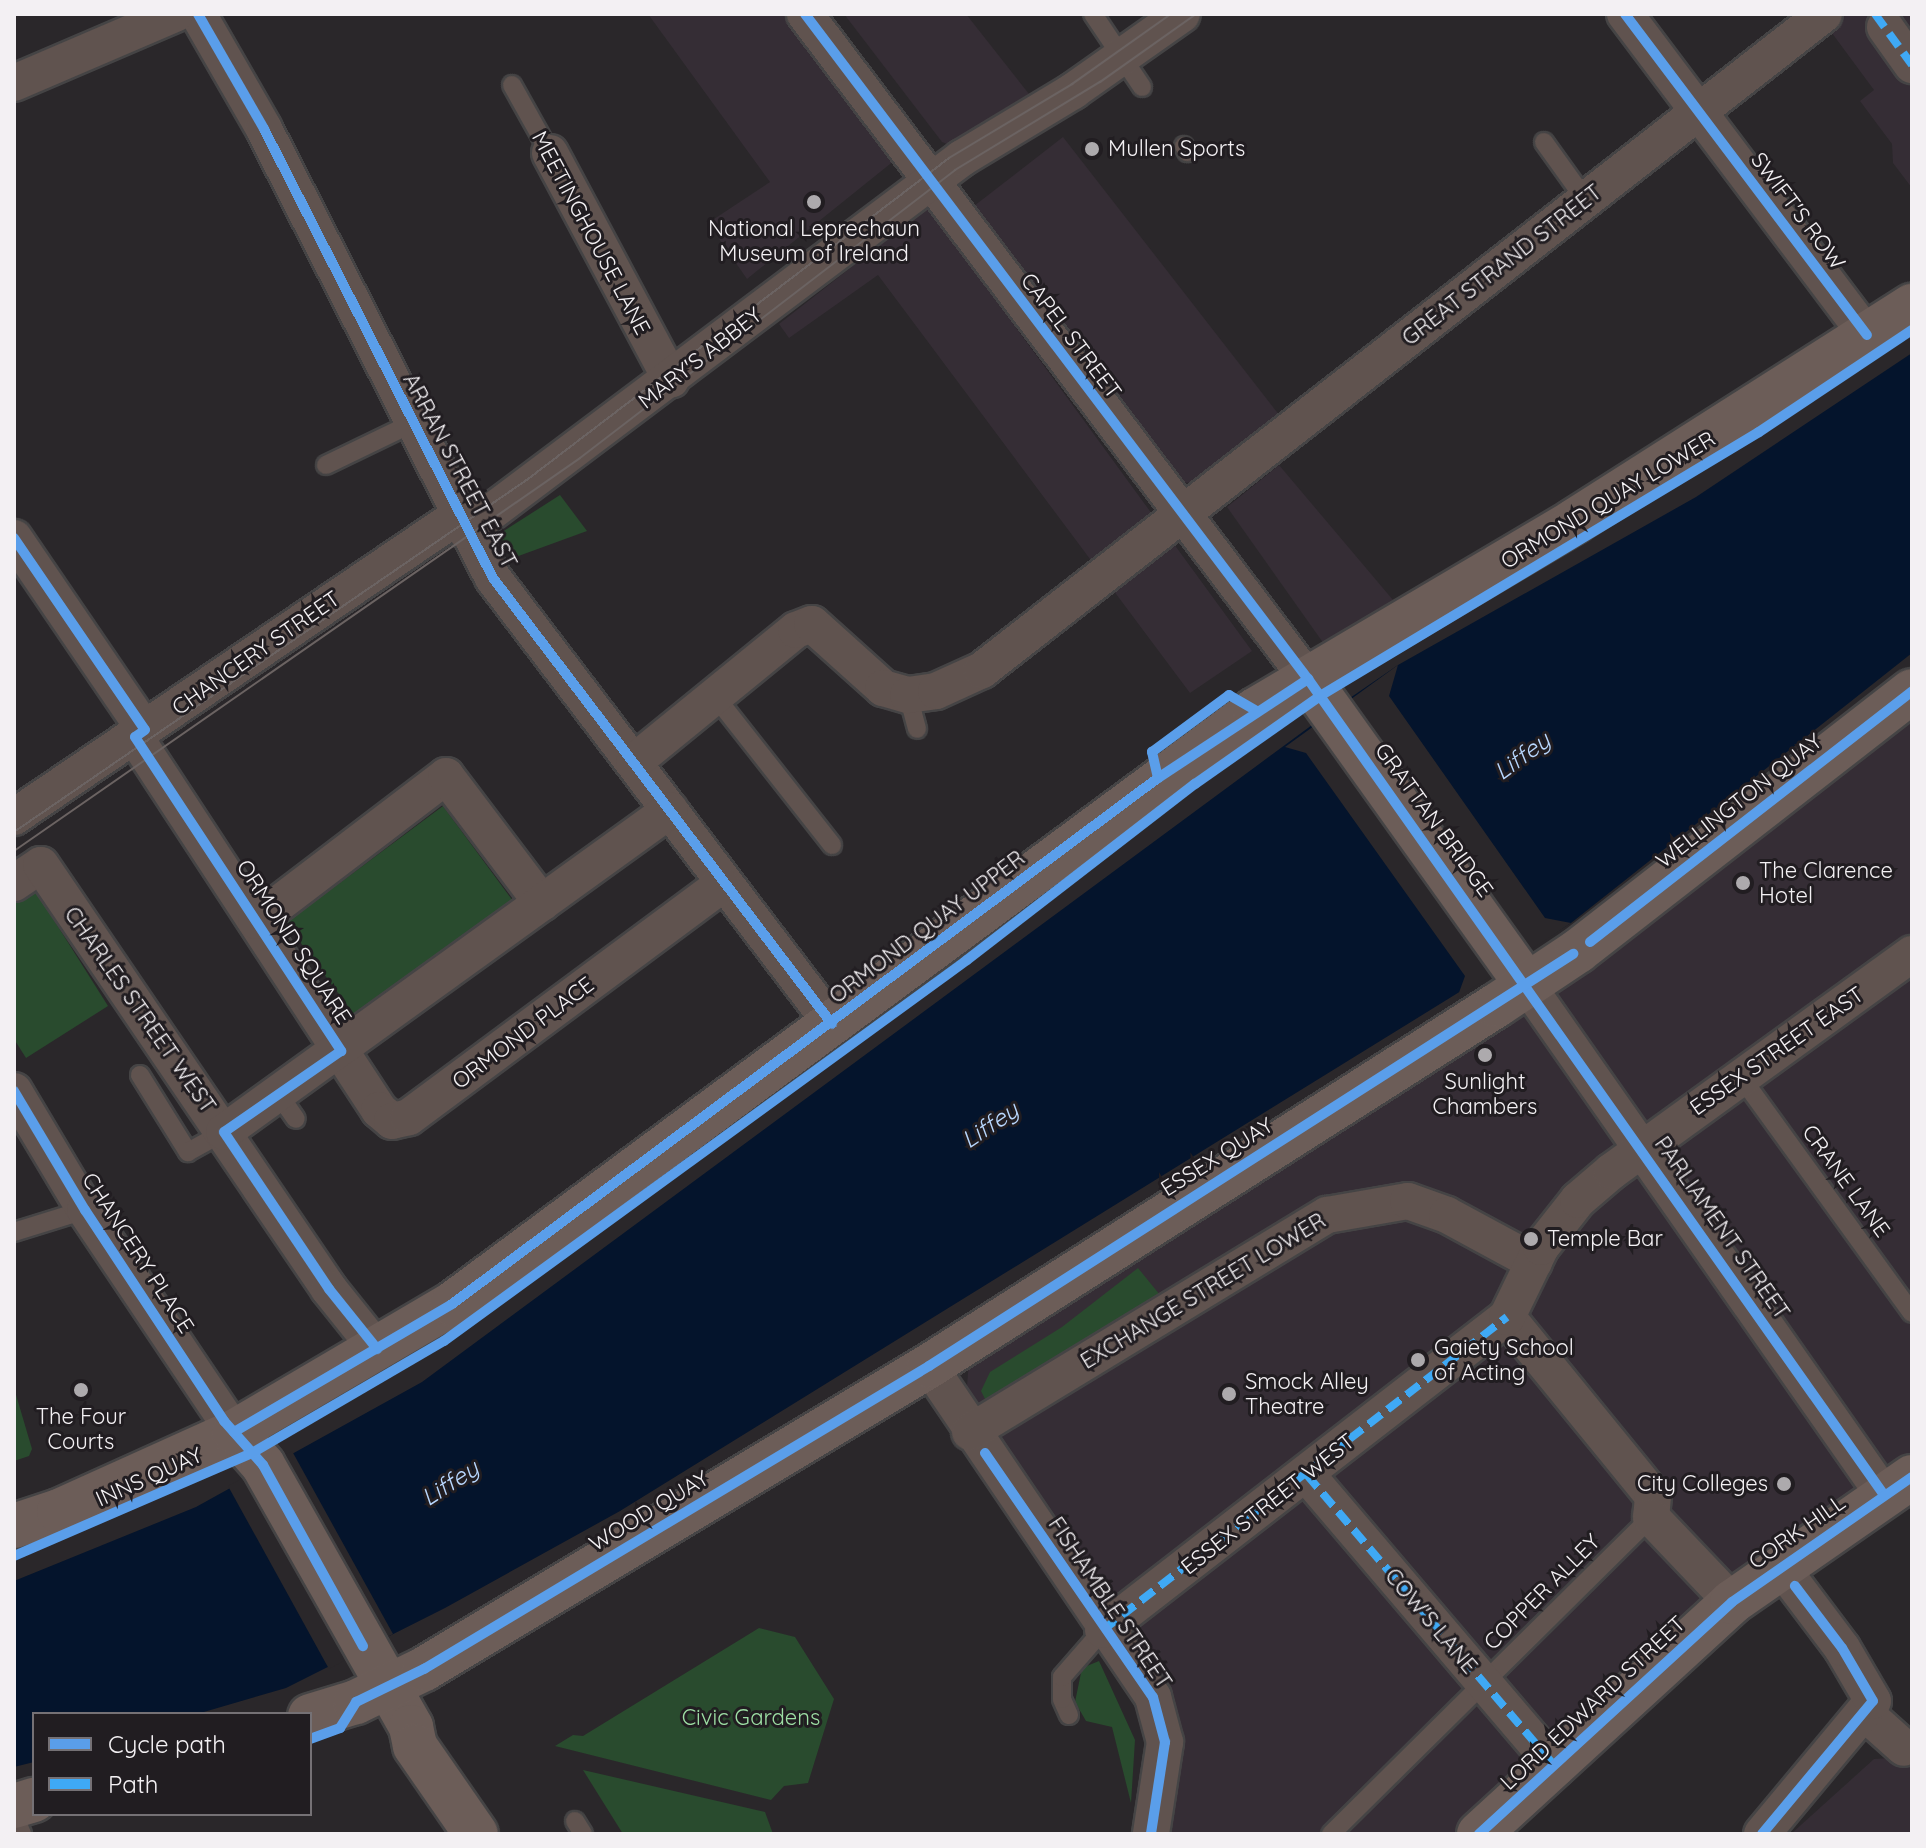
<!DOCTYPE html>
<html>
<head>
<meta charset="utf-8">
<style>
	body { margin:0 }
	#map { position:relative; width:1926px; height:1848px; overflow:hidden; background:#2a272a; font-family:Quicksand,sans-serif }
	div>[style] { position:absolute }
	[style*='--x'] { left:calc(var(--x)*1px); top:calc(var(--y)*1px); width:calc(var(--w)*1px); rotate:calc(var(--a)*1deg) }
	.built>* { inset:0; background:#352d35 }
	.green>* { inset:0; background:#294b2e }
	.water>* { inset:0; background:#04142c }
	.pier>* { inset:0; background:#2a272a }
	.roads { filter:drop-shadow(2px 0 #454445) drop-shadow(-2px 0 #454445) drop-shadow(0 2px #454445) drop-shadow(0 -2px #454445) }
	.lane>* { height:18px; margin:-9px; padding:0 9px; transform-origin:9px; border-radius:9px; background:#60534f }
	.street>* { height:36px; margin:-18px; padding:0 18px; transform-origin:18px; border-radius:18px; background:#60534f }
	.secondary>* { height:44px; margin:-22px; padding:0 22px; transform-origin:22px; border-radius:22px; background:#6c5d58 }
	.tram>* { height:2px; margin:-1px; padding:0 1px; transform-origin:1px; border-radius:1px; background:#6b6362 }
	.quiet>* { height:8px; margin-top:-4px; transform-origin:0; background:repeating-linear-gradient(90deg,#3fa9f5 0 16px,transparent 0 24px) }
	.cycleway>* { height:10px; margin:-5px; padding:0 5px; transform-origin:5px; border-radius:5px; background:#5a9eea }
	.dots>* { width:22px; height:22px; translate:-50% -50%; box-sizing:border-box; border:4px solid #211d21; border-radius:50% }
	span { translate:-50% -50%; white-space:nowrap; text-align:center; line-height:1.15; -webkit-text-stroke:6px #211d21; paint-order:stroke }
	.poi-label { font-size:22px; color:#f3f0f3 }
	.left { translate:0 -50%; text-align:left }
	.right { translate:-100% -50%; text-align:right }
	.street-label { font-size:22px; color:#f3f0f3 }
	.park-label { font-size:22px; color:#9ddfa4 }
	.water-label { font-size:24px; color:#b8d7fe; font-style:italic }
	.frame { position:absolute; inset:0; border:16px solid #f3f0f3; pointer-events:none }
	.legend { position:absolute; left:32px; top:1712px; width:280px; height:104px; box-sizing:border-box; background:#211d21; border:2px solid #757175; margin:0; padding:10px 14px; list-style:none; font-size:24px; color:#f3f0f3 }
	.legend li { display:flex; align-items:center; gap:16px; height:40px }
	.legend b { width:40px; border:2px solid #757175 }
</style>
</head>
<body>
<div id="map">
	<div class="built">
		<div style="clip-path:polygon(648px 14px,785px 14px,895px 160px,747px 279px,708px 223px,770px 182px)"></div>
		<div style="clip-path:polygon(844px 14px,966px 14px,1029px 94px,947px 144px,942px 142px)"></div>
		<div style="clip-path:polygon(1840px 14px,1912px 14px,1912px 188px,1893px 163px,1892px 144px,1860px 101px,1874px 90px,1826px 25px)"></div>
		<div style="clip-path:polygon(1063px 137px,1280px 416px,1197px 482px,1182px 483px,974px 206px)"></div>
		<div style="clip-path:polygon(928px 207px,1252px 651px,1190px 693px,878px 275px,789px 338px,779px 324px)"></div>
		<div style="clip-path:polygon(1279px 465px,1393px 600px,1324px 644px,1227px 507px)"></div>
		<div style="clip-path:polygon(1912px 711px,1912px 1456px,1686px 1623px,1457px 1834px,1146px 1834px,1155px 1725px,990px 1431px,967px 1386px,969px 1361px)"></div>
		<div style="clip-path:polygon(1912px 1741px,1912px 1834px,1791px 1834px,1874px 1759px,1890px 1758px)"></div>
	</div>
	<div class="green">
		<div style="clip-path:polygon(560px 495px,587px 531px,513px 558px,496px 536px)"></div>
		<div style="clip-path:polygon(443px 806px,513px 901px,356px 1017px,286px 923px)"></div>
		<div style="clip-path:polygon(35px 890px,108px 1006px,26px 1058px,14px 1039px,14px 903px)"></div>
		<div style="clip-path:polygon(1138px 1268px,1160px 1295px,988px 1405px,981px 1391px,990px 1372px,1062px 1327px)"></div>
		<div style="clip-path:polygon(14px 1388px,32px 1449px,29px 1456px,14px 1461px)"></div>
		<div style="clip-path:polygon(759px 1628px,795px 1637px,834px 1699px,808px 1783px,784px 1786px,771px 1800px,555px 1746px,573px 1735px,583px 1736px)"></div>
		<div style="clip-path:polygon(1099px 1661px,1135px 1740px,1131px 1803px,1112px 1727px,1086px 1721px,1075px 1702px,1082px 1668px)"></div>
		<div style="clip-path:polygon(583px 1770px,765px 1812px,773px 1834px,623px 1834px)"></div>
	</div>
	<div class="water">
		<div style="clip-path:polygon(1912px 353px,1912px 653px,1571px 923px,620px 1511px,445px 1608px,286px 1688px,197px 1714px,34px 1714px,34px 1762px,14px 1767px,14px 1581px,196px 1507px,422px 1382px,1331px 711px,1398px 665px,1696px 497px)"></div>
	</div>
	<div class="pier">
		<div style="clip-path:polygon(1398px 665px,1389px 696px,1545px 918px,1571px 923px,1457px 998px,1465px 976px,1306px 753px,1285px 747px)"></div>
		<div style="clip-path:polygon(292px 1451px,393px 1634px,329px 1669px,228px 1486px)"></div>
	</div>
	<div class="roads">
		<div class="lane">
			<div style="--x:1093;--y:14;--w:88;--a:56.1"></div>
			<div style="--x:512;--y:85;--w:78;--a:60.8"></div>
			<div style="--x:1544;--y:142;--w:70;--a:54.3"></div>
			<div style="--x:1184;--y:146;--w:7;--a:63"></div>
			<div style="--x:326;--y:465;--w:94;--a:-25.8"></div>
			<div style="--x:714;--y:695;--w:191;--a:51.8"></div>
			<div style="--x:908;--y:695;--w:35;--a:75"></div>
			<div style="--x:140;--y:1075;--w:91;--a:58.1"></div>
			<div style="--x:188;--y:1152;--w:41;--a:-29.1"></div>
			<div style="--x:1741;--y:1077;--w:291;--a:54.1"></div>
			<div style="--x:279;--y:1095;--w:29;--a:55"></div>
			<div style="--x:14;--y:1232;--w:74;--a:-17.2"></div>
			<div style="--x:1069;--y:1715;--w:17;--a:-114"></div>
			<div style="--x:1062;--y:1699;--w:22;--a:-90"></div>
			<div style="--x:1062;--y:1677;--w:62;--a:-48.9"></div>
			<div style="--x:14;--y:1815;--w:21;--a:67"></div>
			<div style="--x:575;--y:1821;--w:15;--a:58"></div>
			<div style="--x:1331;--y:1834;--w:450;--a:-44.7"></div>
		</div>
		<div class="street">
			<div style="--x:198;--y:14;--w:133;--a:60.1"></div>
			<div style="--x:264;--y:129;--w:504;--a:62.98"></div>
			<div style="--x:493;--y:578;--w:560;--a:52.76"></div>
			<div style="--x:805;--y:14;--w:834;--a:52.9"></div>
			<div style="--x:1625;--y:14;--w:402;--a:53"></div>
			<div style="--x:1885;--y:27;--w:47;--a:54.6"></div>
			<div style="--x:14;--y:83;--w:175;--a:-23.2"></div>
			<div style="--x:550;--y:153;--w:257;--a:61.9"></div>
			<div style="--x:466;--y:531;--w:621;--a:-36.94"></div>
			<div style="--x:962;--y:158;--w:130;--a:-31.1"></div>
			<div style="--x:1073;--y:91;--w:133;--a:-35.2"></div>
			<div style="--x:14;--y:538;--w:232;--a:55.7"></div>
			<div style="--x:135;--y:737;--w:446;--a:56.8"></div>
			<div style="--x:379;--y:1110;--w:17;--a:40"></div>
			<div style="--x:392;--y:1121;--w:17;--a:-13"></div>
			<div style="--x:409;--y:1117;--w:389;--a:-36.6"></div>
			<div style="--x:634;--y:762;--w:209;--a:-39.2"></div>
			<div style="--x:796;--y:630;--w:17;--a:-21"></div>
			<div style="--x:812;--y:624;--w:96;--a:42"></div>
			<div style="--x:883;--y:688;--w:26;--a:16"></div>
			<div style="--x:908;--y:695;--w:28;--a:-8"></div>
			<div style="--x:936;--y:691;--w:51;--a:-24.5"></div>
			<div style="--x:982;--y:670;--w:1067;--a:-37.92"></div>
			<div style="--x:14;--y:817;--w:536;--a:-34.13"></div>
			<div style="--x:14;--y:883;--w:32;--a:-34"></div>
			<div style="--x:41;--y:865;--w:513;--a:55.81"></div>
			<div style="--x:329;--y:1289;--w:77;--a:51.3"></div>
			<div style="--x:256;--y:921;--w:239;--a:-37.3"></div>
			<div style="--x:446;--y:776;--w:159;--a:52.9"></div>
			<div style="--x:1527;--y:985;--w:623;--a:55.01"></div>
			<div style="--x:14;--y:1091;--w:139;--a:59.2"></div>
			<div style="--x:85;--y:1210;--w:267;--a:56.1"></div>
			<div style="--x:224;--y:1132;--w:550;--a:-35.83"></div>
			<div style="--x:1507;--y:1317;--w:231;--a:50.8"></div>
			<div style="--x:1653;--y:1496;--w:21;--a:95"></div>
			<div style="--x:1651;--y:1517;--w:117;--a:46.4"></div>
			<div style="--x:929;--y:1366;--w:400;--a:55.9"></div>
			<div style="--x:1153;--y:1697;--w:47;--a:75.1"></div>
			<div style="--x:1165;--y:1742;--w:93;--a:98.7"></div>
			<div style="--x:970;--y:1432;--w:418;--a:-31.3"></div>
			<div style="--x:1327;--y:1215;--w:82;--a:-9.8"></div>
			<div style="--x:1408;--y:1201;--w:41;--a:19.7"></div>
			<div style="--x:1447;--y:1215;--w:99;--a:28.4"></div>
			<div style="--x:1307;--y:1475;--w:385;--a:49.6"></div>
			<div style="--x:1103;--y:1630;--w:511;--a:-37.77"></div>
			<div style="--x:1507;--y:1317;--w:78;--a:-64.1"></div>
			<div style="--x:1541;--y:1247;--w:60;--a:-51.8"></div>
			<div style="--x:1578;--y:1200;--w:45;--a:-40.5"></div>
			<div style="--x:1612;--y:1171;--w:370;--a:-35.9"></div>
			<div style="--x:1865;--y:1713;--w:52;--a:41.9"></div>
			<div style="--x:1762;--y:1834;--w:173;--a:-50.2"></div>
			<div style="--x:1873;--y:1701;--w:61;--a:-120.3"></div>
			<div style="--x:1842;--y:1648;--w:101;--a:-127"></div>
		</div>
		<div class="secondary">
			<div style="--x:1308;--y:679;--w:376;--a:54.4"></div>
			<div style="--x:234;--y:1432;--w:44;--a:48.7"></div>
			<div style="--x:263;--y:1465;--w:301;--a:60.5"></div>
			<div style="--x:411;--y:1727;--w:19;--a:78"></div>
			<div style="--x:415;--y:1746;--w:107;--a:55.3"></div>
			<div style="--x:14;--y:1526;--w:47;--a:-18.4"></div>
			<div style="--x:59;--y:1511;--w:192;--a:-24.3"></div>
			<div style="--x:234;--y:1432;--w:253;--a:-30.4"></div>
			<div style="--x:452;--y:1304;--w:999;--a:-36.49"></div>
			<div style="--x:1255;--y:710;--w:371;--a:-30.6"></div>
			<div style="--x:1574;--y:521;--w:401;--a:-32.5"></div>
			<div style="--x:310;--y:1716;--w:48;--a:-16.9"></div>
			<div style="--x:356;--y:1702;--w:76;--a:-25.9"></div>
			<div style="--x:424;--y:1669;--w:589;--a:-30.96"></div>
			<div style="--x:929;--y:1366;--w:673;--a:-32.44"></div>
			<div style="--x:1497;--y:1005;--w:97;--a:-33.7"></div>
			<div style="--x:1578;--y:951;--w:423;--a:-37.9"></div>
			<div style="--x:14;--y:1806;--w:21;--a:-17"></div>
			<div style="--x:1479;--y:1834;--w:343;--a:-42.5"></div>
			<div style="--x:1732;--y:1602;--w:219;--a:-34.8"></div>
		</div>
	</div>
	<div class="tram">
		<div style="--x:14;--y:832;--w:624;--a:-34.48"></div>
		<div style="--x:528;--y:479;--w:529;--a:-37.32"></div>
		<div style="--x:949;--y:158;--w:144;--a:-31"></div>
		<div style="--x:1072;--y:84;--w:121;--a:-35.3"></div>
		<div style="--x:14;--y:851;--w:689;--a:-34.77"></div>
		<div style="--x:580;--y:458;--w:473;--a:-37.5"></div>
		<div style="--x:955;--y:170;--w:170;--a:-31.3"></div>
		<div style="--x:1100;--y:82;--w:118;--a:-35.3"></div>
	</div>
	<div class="quiet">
		<div style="--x:1875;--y:14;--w:63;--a:54"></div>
		<div style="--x:1307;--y:1475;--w:385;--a:49.6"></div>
		<div style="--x:1103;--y:1630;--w:511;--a:-37.77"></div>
	</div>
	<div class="cycleway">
		<div style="--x:198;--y:14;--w:133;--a:60.1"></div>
		<div style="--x:264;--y:129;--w:504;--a:62.98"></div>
		<div style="--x:493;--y:578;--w:560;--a:52.76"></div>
		<div style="--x:805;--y:14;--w:834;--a:52.9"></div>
		<div style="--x:1308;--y:679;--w:999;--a:54.78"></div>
		<div style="--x:1625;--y:14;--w:402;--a:53"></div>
		<div style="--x:14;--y:538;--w:232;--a:55.7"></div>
		<div style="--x:145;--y:730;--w:12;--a:145"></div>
		<div style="--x:135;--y:737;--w:376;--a:56.7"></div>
		<div style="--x:341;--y:1051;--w:142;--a:145.3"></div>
		<div style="--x:224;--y:1132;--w:189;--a:56.2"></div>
		<div style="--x:329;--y:1289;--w:77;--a:51.3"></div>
		<div style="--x:1158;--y:778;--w:27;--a:-103"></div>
		<div style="--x:1152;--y:752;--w:96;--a:-36.5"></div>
		<div style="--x:1229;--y:695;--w:30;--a:30"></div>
		<div style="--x:1590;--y:942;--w:408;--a:-37.9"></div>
		<div style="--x:14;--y:1091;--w:139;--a:59.2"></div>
		<div style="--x:85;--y:1210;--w:253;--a:56.6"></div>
		<div style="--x:224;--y:1421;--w:59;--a:48.4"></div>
		<div style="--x:263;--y:1465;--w:207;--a:61.1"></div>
		<div style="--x:234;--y:1432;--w:253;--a:-30.4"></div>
		<div style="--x:452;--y:1304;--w:880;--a:-36.69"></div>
		<div style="--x:1158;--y:778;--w:180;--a:-33.4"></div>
		<div style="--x:985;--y:1453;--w:296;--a:55.5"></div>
		<div style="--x:1153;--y:1697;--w:47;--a:75.1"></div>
		<div style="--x:1165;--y:1742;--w:93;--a:98.7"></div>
		<div style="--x:14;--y:1556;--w:259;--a:-23.4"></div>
		<div style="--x:252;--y:1453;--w:222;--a:-30.3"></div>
		<div style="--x:444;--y:1341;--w:647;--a:-36.07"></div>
		<div style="--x:967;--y:960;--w:288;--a:-37.7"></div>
		<div style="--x:1195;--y:784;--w:153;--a:-35.1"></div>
		<div style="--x:1320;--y:696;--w:512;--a:-31.02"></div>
		<div style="--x:1759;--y:432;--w:184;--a:-33.7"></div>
		<div style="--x:310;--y:1739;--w:32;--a:-20"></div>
		<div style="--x:340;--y:1728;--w:31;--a:-58"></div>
		<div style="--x:356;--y:1702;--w:76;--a:-25.9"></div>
		<div style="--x:424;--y:1669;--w:589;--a:-30.96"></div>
		<div style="--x:929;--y:1366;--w:765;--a:-32.61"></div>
		<div style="--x:1479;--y:1834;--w:343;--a:-42.5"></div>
		<div style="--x:1732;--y:1602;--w:219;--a:-34.8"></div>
		<div style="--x:1762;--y:1834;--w:173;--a:-50.2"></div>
		<div style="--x:1873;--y:1701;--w:61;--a:-120.3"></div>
		<div style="--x:1842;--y:1648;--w:78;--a:-127.2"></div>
	</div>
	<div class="dots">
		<div style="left:1092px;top:149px;background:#adaaad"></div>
		<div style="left:814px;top:202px;background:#adaaad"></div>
		<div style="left:1743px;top:883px;background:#adaaad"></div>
		<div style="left:1485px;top:1055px;background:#adaaad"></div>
		<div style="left:1531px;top:1239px;background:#adaaad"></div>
		<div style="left:1418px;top:1360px;background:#adaaad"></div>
		<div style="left:81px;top:1390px;background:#adaaad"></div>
		<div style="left:1229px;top:1394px;background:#adaaad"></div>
		<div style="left:1784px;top:1484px;background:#adaaad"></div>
	</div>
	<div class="poi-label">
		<span class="left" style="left:1108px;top:149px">Mullen Sports</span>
		<span style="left:814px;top:241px">National Leprechaun<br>Museum of Ireland</span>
		<span class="left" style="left:1759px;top:883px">The Clarence<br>Hotel</span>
		<span style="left:1485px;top:1094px">Sunlight<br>Chambers</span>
		<span class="left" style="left:1547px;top:1239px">Temple Bar</span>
		<span class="left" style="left:1434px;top:1360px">Gaiety School<br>of Acting</span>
		<span class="left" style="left:1245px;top:1394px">Smock Alley<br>Theatre</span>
		<span style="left:81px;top:1429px">The Four<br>Courts</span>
		<span class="right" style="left:1768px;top:1484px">City Colleges</span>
	</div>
	<div class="street-label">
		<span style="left:1798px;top:211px;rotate:53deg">SWIFT'S ROW</span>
		<span style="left:591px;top:233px;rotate:62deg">MEETINGHOUSE LANE</span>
		<span style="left:1502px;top:265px;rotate:-38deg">GREAT STRAND STREET</span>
		<span style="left:1071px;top:336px;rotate:53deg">CAPEL STREET</span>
		<span style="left:700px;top:358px;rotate:-38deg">MARY'S ABBEY</span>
		<span style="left:460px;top:471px;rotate:62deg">ARRAN STREET EAST</span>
		<span style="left:1608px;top:500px;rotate:-31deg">ORMOND QUAY LOWER</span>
		<span style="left:256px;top:653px;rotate:-35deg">CHANCERY STREET</span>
		<span style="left:1739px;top:801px;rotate:-38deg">WELLINGTON QUAY</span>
		<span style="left:1434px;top:820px;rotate:54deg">GRATTAN BRIDGE</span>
		<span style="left:927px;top:927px;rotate:-37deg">ORMOND QUAY UPPER</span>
		<span style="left:294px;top:942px;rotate:57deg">ORMOND SQUARE</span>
		<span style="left:140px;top:1010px;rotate:55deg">CHARLES STREET WEST</span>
		<span style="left:523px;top:1033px;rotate:-37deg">ORMOND PLACE</span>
		<span style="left:1777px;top:1051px;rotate:-35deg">ESSEX STREET EAST</span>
		<span style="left:1217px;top:1157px;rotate:-32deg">ESSEX QUAY</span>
		<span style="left:1846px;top:1181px;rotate:54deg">CRANE LANE</span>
		<span style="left:1722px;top:1228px;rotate:55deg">PARLIAMENT STREET</span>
		<span style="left:138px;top:1253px;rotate:57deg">CHANCERY PLACE</span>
		<span style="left:1203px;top:1291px;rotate:-31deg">EXCHANGE STREET LOWER</span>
		<span style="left:149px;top:1477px;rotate:-24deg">INNS QUAY</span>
		<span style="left:1268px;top:1504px;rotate:-38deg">ESSEX STREET WEST</span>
		<span style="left:649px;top:1511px;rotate:-31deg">WOOD QUAY</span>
		<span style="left:1797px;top:1532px;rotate:-35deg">CORK HILL</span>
		<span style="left:1542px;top:1592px;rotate:-45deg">COPPER ALLEY</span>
		<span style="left:1110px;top:1603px;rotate:56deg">FISHAMBLE STREET</span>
		<span style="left:1431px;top:1621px;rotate:50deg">COW'S LANE</span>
		<span style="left:1593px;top:1703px;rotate:-43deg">LORD EDWARD STREET</span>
	</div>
	<div class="park-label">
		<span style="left:751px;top:1718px">Civic Gardens</span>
	</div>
	<div class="water-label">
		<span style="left:1522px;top:756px;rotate:-36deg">Liffey</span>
		<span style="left:990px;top:1125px;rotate:-34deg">Liffey</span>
		<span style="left:450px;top:1483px;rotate:-33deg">Liffey</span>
	</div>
	<div class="frame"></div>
	<ul class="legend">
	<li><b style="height:10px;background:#5a9eea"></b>Cycle path</li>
	<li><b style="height:10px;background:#3fa9f5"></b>Path</li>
	</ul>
</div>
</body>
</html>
